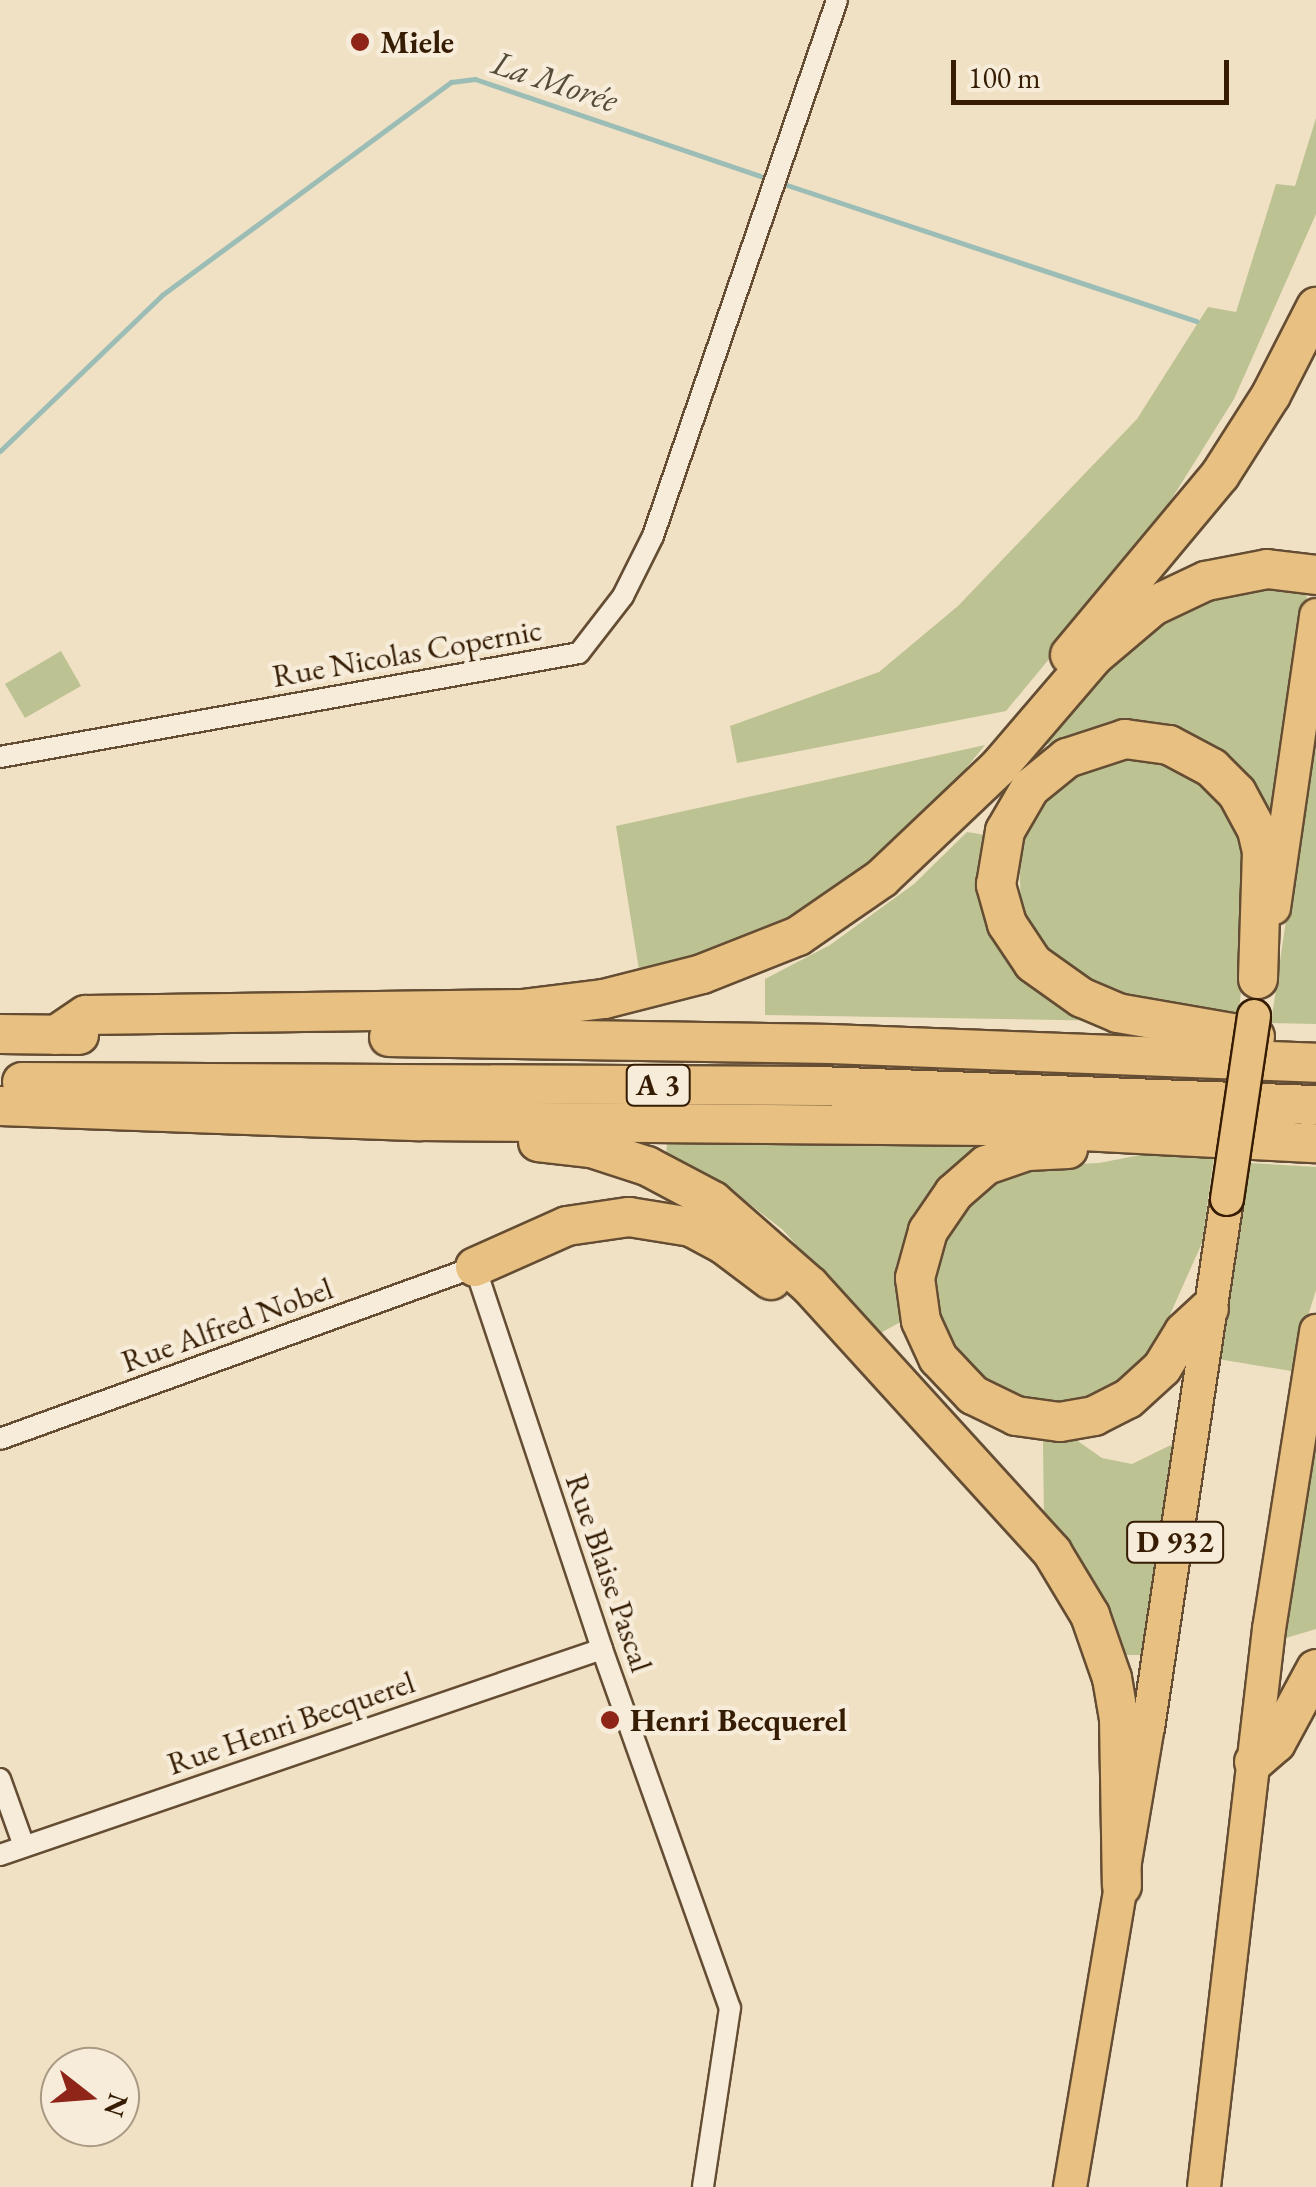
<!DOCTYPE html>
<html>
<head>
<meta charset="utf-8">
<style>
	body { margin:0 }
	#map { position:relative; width:1316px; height:2187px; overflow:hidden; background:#f1e1c4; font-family:"EB Garamond",serif }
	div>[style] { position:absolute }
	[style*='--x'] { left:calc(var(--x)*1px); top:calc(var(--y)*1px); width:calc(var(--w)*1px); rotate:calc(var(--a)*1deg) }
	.green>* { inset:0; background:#bdc292 }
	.stream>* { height:5px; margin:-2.5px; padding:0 2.5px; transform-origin:2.5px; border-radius:2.5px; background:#9bbdb6 }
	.roads { filter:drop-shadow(2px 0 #644d33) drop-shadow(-2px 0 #644d33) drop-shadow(0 2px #644d33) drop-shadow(0 -2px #644d33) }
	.street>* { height:20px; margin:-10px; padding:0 10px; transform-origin:10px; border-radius:10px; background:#f6ecd9 }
	.primary>* { height:32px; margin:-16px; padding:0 16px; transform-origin:16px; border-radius:16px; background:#e8c082 }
	.highway>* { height:38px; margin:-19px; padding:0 19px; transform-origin:19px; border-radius:19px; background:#e8c082 }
	.bridges { filter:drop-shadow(2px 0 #351c03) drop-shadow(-2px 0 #351c03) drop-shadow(0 2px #351c03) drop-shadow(0 -2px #351c03) }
	.primary-bridge>* { height:32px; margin:-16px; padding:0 16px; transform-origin:16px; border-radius:16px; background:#e8c082 }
	.dots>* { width:28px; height:28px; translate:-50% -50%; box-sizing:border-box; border:5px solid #f6ecd9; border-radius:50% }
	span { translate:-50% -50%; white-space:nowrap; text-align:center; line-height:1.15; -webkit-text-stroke:9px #f6ecd9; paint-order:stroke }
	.shield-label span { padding:2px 8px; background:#f6ecd9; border:2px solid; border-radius:8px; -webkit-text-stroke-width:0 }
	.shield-label { font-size:30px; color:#351c03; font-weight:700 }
	.poi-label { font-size:32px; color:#351c03; font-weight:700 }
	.left { translate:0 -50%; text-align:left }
	.street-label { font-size:32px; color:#351c03 }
	.water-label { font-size:35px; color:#544c39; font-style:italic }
	.north { position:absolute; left:40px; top:2047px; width:100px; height:100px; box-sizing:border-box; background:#f6ecd9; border:2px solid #a99983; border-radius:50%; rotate:107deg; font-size:28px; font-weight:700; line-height:40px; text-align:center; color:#351c03 }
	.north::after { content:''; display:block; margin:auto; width:35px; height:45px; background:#8f2418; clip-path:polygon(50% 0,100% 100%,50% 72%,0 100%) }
	.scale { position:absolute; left:951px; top:60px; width:278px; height:45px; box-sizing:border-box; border:5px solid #351c03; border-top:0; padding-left:12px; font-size:30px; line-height:35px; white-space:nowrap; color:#351c03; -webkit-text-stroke:8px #f6ecd9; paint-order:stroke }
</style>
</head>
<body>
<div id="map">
	<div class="green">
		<div style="clip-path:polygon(1316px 118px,1316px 214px,1234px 399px,1141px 548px,1006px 711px,737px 763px,730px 726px,879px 672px,958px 606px,1137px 419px,1208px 307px,1236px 312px,1276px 184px,1295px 186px)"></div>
		<div style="clip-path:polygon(1267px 583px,1308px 588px,1271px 838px,1248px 785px,1076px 739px,1038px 746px,1099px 675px,1159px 622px,1205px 597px)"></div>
		<div style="clip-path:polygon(61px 651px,81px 686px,25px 718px,5px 684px)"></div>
		<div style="clip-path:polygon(1316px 714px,1316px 1024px,1271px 1023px)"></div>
		<div style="clip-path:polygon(985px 745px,910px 837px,795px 920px,696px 960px,640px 976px,616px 826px)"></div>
		<div style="clip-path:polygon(1125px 754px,1170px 759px,1206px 778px,1245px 838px,1251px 907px,1238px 1018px,1169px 1013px,1096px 985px,1067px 967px,1038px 937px,1021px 906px,1019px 858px,1031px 818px,1055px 784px)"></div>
		<div style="clip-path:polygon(967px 832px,992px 836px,986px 911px,1001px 952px,1033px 987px,1067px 1007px,1117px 1021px,765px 1015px,765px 979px,830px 945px,914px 884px)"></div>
		<div style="clip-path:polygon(668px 1134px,979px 1139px,979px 1154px,904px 1320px,877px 1335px,783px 1230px,720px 1181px,666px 1155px)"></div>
		<div style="clip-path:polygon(1176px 1148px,1215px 1149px,1202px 1243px,1156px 1346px,1120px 1384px,1078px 1404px,1028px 1403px,991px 1385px,951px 1348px,934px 1304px,938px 1257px,957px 1219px,994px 1179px,1038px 1166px,1099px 1163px)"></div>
		<div style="clip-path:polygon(1249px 1163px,1316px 1167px,1316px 1290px,1291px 1371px,1218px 1359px)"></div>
		<div style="clip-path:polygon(1316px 1428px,1316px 1629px,1286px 1638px)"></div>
		<div style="clip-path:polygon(1072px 1437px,1102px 1458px,1132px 1464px,1175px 1443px,1142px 1655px,1122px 1655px,1044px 1524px,1043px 1441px)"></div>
	</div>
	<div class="stream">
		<div style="--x:778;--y:182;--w:441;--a:18.4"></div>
		<div style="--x:0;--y:451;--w:225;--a:-43.9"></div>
		<div style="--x:162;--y:295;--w:359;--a:-36.4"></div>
		<div style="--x:451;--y:82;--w:24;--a:-7"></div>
		<div style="--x:475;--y:79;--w:310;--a:18.8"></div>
	</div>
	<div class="roads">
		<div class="street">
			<div style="--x:0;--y:757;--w:588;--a:-10.18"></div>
			<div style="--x:579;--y:653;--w:72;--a:-52.3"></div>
			<div style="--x:623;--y:596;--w:67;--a:-63.4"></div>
			<div style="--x:653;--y:536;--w:567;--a:-71.05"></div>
			<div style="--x:0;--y:1439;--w:505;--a:-19.91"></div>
			<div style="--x:475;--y:1267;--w:403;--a:71.6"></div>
			<div style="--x:602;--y:1649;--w:381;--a:70.4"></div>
			<div style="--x:730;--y:2008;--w:181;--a:98.6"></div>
			<div style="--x:0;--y:1779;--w:71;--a:70.3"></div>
			<div style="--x:0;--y:1855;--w:636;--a:-18.89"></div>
		</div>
		<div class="primary">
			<div style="--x:1274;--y:908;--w:296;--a:-81.8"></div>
			<div style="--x:1070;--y:2187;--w:466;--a:-80.4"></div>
			<div style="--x:1148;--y:1728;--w:535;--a:-81.51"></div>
			<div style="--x:1204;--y:2187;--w:562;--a:-83.36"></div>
			<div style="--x:1269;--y:1629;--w:302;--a:-81"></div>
		</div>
		<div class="highway">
			<div style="--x:1070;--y:655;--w:234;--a:-50.2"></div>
			<div style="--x:1220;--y:475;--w:95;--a:-57.5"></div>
			<div style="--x:1271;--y:395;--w:99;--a:-62.9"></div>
			<div style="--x:0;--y:1034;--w:79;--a:0.7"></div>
			<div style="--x:56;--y:1035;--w:36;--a:-34"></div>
			<div style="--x:86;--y:1015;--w:436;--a:-0.8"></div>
			<div style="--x:522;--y:1009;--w:83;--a:-7"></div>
			<div style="--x:604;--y:999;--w:101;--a:-14.3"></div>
			<div style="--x:702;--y:974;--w:103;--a:-21.6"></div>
			<div style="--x:798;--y:936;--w:102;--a:-34.6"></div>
			<div style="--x:882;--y:878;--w:160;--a:-43.5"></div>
			<div style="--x:998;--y:768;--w:148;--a:-49.4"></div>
			<div style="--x:1094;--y:656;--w:77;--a:-40.3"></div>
			<div style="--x:1153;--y:606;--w:59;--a:-25.3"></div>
			<div style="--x:1206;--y:581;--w:62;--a:-11.1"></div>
			<div style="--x:1267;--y:569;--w:49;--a:7"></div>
			<div style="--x:389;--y:1037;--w:441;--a:0.9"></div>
			<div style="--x:830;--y:1044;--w:486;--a:2.2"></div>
			<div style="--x:1255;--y:1037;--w:139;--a:-170.1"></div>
			<div style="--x:1118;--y:1013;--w:39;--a:-157"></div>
			<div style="--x:1082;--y:998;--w:60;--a:-144.5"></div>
			<div style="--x:1033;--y:963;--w:47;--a:-123.7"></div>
			<div style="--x:1007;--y:924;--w:41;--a:-105.8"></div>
			<div style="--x:996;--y:885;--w:55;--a:-80.5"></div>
			<div style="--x:1005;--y:831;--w:50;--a:-59.8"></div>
			<div style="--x:1030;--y:788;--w:48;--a:-39"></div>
			<div style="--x:1067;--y:758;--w:61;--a:-18.1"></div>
			<div style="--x:1125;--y:739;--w:44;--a:7.8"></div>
			<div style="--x:1169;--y:745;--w:49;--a:28.1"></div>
			<div style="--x:1212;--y:768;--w:35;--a:45"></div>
			<div style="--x:1237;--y:793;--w:42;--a:61.6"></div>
			<div style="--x:1257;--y:830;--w:22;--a:77"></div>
			<div style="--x:1262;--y:851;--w:128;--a:91.8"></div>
			<div style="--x:22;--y:1082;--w:797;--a:0.29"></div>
			<div style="--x:819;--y:1086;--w:497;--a:2.2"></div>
			<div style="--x:0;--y:1106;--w:419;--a:2.1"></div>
			<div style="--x:419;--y:1121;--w:568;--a:0.5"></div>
			<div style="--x:987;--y:1126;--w:329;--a:3"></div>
			<div style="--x:538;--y:1142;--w:53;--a:6.5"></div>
			<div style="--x:591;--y:1148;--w:59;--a:17.8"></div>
			<div style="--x:647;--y:1166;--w:75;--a:27.9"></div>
			<div style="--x:713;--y:1201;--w:129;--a:41.2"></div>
			<div style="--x:810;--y:1286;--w:360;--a:47.7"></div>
			<div style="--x:1052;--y:1552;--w:74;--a:58.9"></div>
			<div style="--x:1090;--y:1615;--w:67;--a:70.8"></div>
			<div style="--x:1112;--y:1678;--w:42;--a:80.3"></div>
			<div style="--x:1119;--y:1719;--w:167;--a:89"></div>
			<div style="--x:1068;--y:1149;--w:41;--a:177.2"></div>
			<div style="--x:1027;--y:1151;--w:43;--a:161.1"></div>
			<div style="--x:986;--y:1165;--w:43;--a:138.8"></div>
			<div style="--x:954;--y:1193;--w:46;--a:124.4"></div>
			<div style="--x:928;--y:1231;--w:49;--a:105.5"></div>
			<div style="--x:915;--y:1278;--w:43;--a:82.1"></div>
			<div style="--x:921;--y:1321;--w:41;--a:65.3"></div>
			<div style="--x:938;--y:1358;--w:51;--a:46.6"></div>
			<div style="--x:973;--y:1395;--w:48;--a:26"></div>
			<div style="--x:1016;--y:1416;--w:44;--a:7.8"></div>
			<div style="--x:1060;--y:1422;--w:35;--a:-10"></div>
			<div style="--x:1094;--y:1416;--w:38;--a:-27"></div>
			<div style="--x:1128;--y:1399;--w:46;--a:-42.4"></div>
			<div style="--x:1162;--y:1368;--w:42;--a:-58.6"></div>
			<div style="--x:1184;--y:1332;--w:34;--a:-43"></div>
			<div style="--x:475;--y:1267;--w:101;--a:-24"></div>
			<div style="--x:567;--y:1226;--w:63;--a:-8.3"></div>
			<div style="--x:629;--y:1217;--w:63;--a:9.2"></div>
			<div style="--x:691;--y:1227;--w:36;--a:28"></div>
			<div style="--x:723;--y:1244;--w:60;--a:36.9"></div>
			<div style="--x:1254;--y:1762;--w:29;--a:-41"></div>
			<div style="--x:1276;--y:1743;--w:84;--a:-61.6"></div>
		</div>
	</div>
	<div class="bridges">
		<div class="primary-bridge">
			<div style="--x:1227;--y:1199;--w:185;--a:-81.6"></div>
		</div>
	</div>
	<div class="dots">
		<div style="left:360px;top:42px;background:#8f2418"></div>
		<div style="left:610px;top:1720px;background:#8f2418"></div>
	</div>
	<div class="shield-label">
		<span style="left:658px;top:1085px">A 3</span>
		<span style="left:1175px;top:1542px">D 932</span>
	</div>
	<div class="poi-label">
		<span class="left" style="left:380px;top:42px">Miele</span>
		<span class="left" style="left:630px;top:1720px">Henri Becquerel</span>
	</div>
	<div class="street-label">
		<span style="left:407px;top:653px;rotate:-10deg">Rue Nicolas Copernic</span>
		<span style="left:227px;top:1325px;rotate:-20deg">Rue Alfred Nobel</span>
		<span style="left:609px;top:1573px;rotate:71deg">Rue Blaise Pascal</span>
		<span style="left:291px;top:1723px;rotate:-19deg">Rue Henri Becquerel</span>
	</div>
	<div class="water-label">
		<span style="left:555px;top:81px;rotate:18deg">La Morée</span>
	</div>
	<div class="north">N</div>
	<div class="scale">100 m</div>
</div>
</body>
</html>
